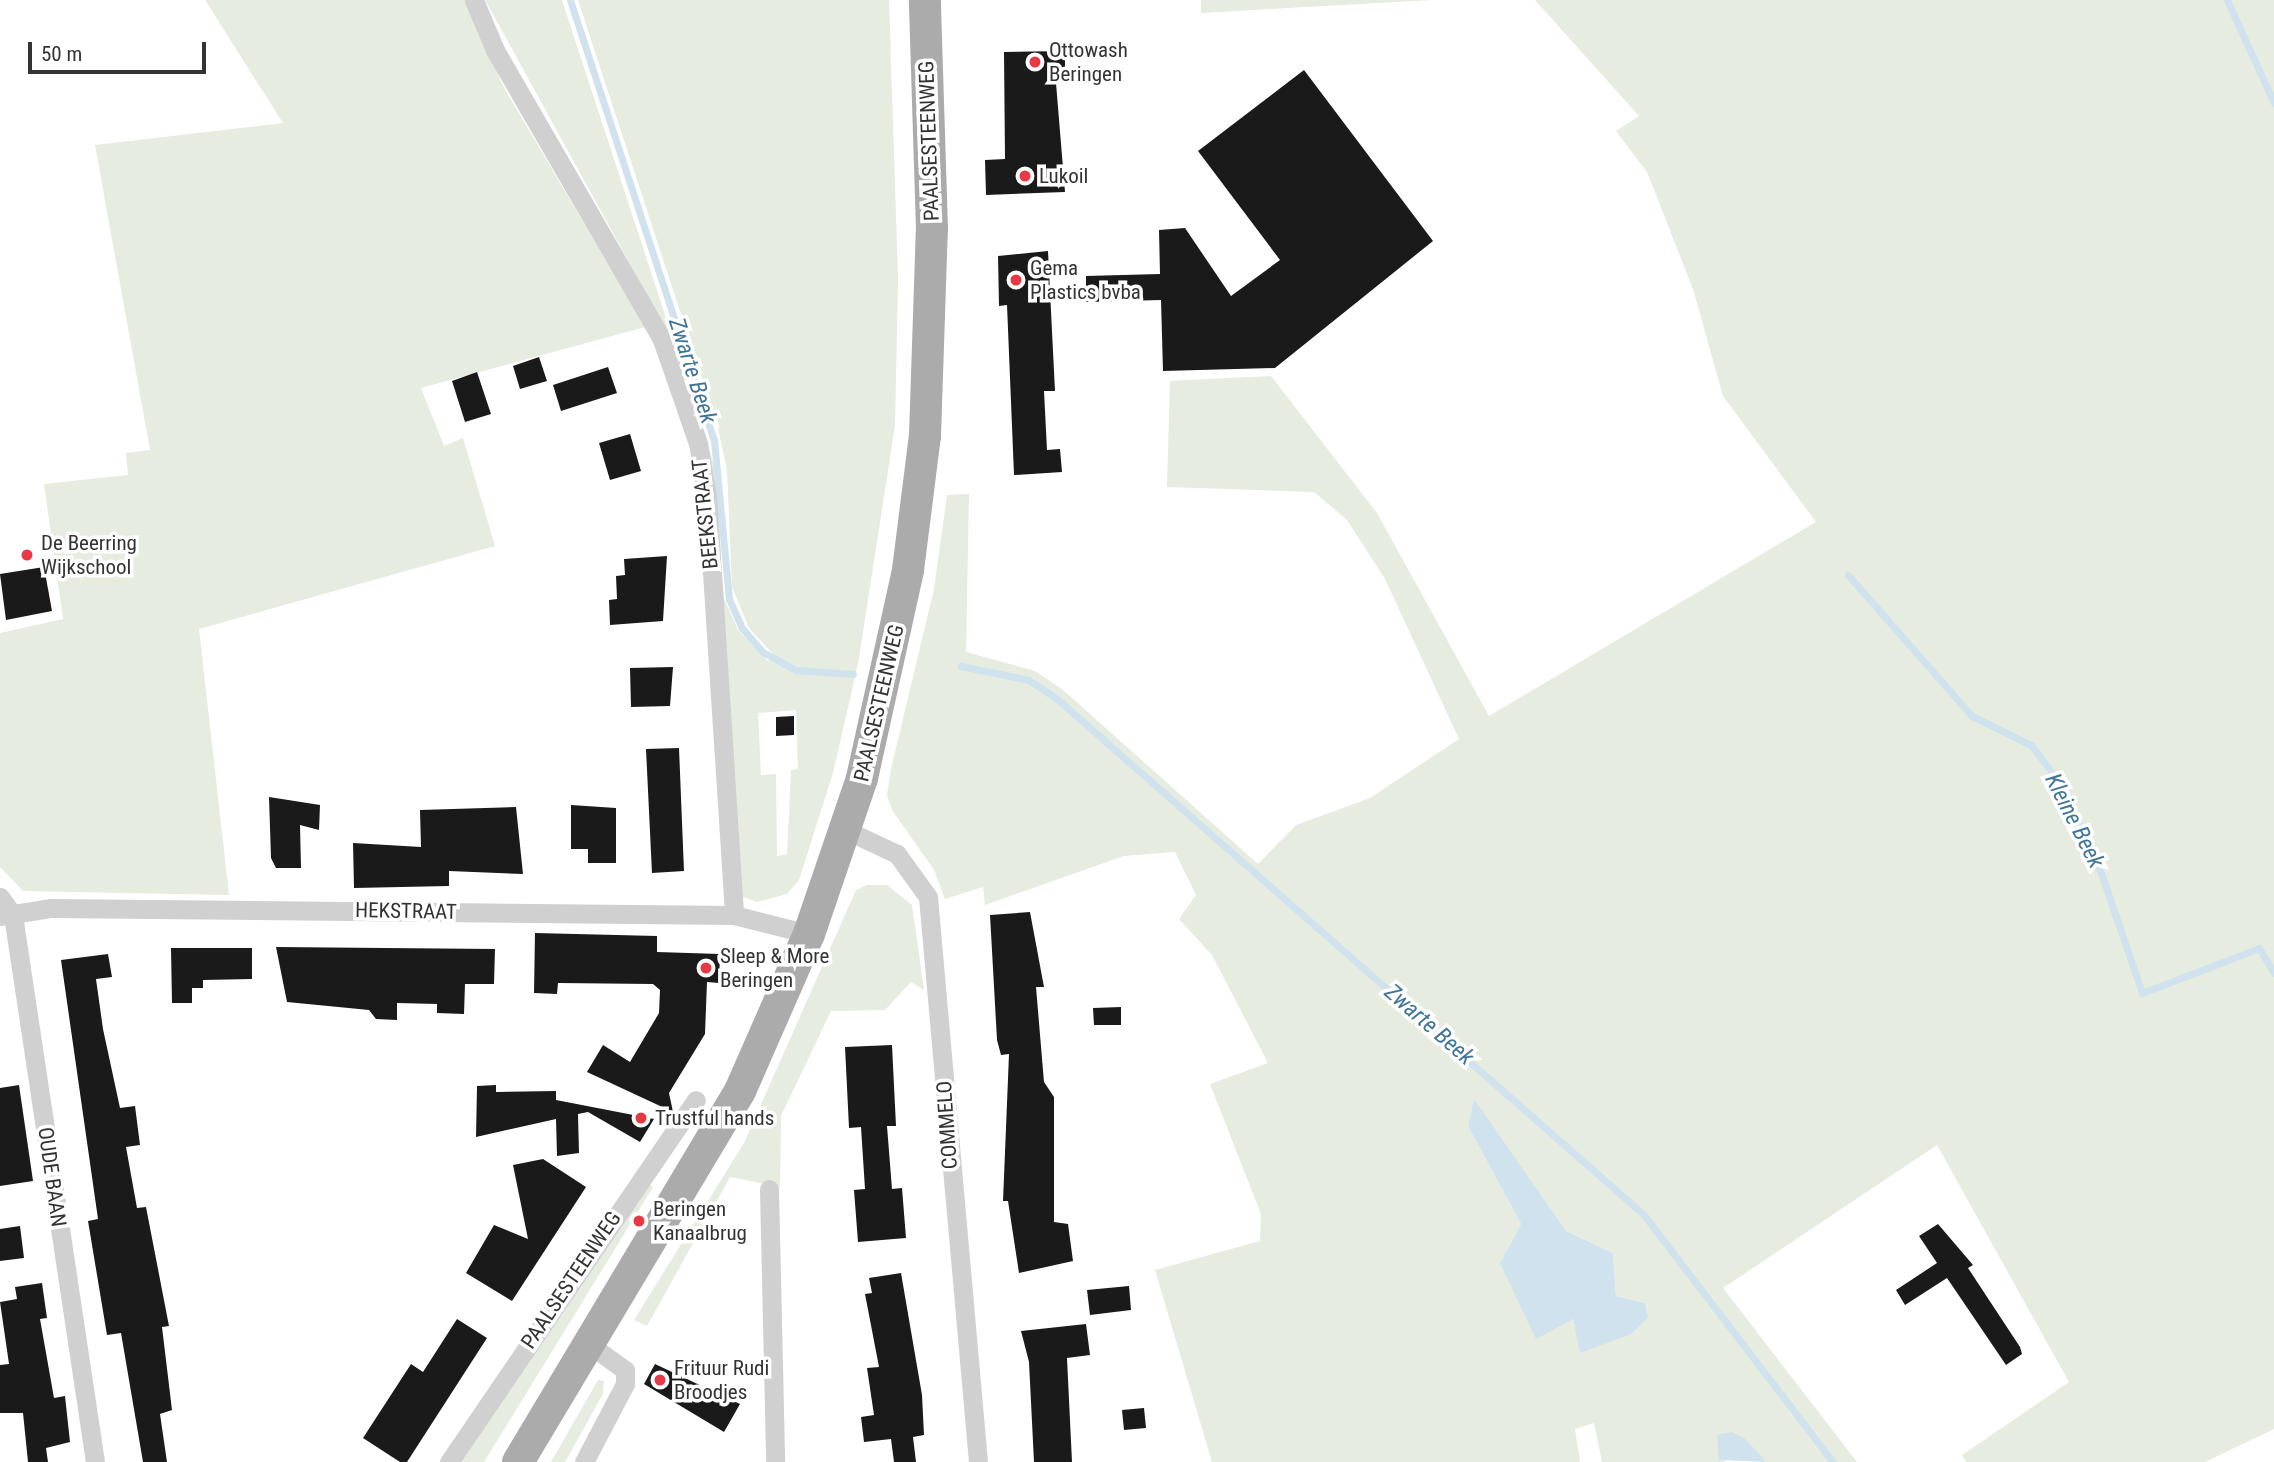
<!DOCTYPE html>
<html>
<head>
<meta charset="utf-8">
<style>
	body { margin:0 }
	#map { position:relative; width:2274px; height:1462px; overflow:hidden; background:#fff; font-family:"Roboto Condensed",sans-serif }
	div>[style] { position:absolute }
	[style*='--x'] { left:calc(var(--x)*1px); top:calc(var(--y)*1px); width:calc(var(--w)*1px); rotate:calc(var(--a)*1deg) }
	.green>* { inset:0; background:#e6ecdf }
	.water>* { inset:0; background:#cfe2ee }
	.stream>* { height:7px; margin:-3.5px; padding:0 3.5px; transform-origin:3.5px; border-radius:3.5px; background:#cfe2ee }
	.building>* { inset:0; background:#1a1a1a }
	.minor>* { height:19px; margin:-9.5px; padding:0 9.5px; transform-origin:9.5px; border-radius:9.5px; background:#d0d0d0 }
	.primary>* { height:32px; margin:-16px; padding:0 16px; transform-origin:16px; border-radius:16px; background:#ababab }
	.dots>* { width:19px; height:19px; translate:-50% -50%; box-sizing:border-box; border:4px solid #fff; border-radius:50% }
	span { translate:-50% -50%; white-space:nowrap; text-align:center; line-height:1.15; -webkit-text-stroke:7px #fff; paint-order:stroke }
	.poi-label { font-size:21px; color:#333 }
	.left { translate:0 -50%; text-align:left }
	.street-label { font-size:21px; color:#333 }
	.water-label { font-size:23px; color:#3f7597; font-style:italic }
	.scale { position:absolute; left:28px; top:42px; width:178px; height:32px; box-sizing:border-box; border:4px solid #333; border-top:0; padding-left:9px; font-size:21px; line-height:24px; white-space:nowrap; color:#333; -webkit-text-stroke:5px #fff; paint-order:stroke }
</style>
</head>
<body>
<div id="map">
	<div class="green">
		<div style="clip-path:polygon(205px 0,467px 0,503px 86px,645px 327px,421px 388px,444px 446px,463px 438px,495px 546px,199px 629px,229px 895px,23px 891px,0 867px,0 633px,63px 619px,44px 484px,128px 475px,126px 453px,150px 450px,95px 145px,283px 123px)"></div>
		<div style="clip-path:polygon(evenodd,485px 0,562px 0,716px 471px,723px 596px,738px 630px,768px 661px,772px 653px,749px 628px,732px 587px,727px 470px,717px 424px,578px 0,889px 0,898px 279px,895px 426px,858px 664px,833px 773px,799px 880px,787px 894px,757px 902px,743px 897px,739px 884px,717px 538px,652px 304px,485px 0,796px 710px,798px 769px,791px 770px,787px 854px,777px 856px,776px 774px,761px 775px,758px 713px,796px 710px)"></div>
		<div style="clip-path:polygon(1201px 0,1432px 0,1201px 13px)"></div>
		<div style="clip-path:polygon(evenodd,1535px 0,2274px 0,2274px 1429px,2205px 1462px,1966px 1462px,1962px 1455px,2069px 1382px,1937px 1145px,1723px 1288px,1857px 1462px,1767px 1462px,1755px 1451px,1722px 1462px,1602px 1462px,1594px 1423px,1575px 1429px,1580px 1462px,1212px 1462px,1155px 1270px,1260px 1241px,1261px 1214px,1210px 1084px,1268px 1063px,1212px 955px,1179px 919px,1196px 895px,1175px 852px,1124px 856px,985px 905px,983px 887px,945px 899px,934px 870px,892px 810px,887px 795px,891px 769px,934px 589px,947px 495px,969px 494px,966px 652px,1035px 671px,1062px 689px,1258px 864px,1296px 825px,1370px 798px,1459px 739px,1385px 579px,1347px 520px,1314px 492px,1167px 487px,1170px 381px,1271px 376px,1377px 513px,1489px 716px,1816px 522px,1723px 396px,1693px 289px,1647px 172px,1616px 131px,1639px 116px,1535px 0,1474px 1100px,1566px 1231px,1613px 1253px,1616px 1296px,1645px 1303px,1581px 1353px,1573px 1319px,1557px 1324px,1500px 1263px,1521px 1224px,1468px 1126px,1474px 1100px)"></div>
		<div style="clip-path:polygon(867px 885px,887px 885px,912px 905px,924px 990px,911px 982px,885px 1010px,831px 1011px,781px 1116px,780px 1187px,730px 1177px,647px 1326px,634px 1320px,744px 1143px,856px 890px)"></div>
		<div style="clip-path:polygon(645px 1183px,653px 1187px,484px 1462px,458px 1462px)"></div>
		<div style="clip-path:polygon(598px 1380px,604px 1381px,603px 1394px,565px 1462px,551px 1462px)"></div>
	</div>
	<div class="water">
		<div style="clip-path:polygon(1474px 1099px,1566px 1231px,1613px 1253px,1616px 1296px,1645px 1303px,1648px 1318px,1631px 1334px,1580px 1353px,1573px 1319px,1536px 1339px,1500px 1263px,1521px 1224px,1468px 1126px)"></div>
		<div style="clip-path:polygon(1732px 1432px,1744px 1438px,1767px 1462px,1719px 1460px,1717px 1435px)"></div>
	</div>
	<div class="stream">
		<div style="--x:570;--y:0;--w:463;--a:71.9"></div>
		<div style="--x:714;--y:440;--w:160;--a:84.6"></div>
		<div style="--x:729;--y:599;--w:32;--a:66"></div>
		<div style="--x:742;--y:628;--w:32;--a:49"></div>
		<div style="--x:763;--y:652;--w:38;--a:29"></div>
		<div style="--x:796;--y:670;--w:57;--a:4"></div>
		<div style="--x:2227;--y:0;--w:113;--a:65.5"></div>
		<div style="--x:1848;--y:575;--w:188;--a:48.7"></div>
		<div style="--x:1972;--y:716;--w:66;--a:26.2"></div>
		<div style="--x:2031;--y:745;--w:48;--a:52.7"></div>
		<div style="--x:2060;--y:783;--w:99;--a:65.5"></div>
		<div style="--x:2101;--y:873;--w:127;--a:71.1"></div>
		<div style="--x:2142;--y:993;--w:125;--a:-21"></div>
		<div style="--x:2259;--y:948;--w:29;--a:59"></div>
		<div style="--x:961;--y:666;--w:69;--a:11.6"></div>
		<div style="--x:1029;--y:680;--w:32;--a:34"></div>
		<div style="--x:1056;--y:698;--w:783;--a:41.32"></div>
		<div style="--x:1644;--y:1215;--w:311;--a:52.6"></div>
	</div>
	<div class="building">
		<div style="clip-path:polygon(1065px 51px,1065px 71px,1055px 71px,1065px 192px,986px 195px,985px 160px,1005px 159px,1004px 52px)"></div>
		<div style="clip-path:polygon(1304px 70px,1433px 241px,1275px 368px,1163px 371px,1161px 300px,1086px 302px,1086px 276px,1160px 274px,1159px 230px,1185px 228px,1231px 296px,1280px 260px,1198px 151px)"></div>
		<div style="clip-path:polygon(1048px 251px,1055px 391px,1044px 391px,1047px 450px,1060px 449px,1062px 472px,1014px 475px,1007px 305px,999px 306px,998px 256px)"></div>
		<div style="clip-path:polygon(539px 357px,547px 381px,520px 389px,513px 366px)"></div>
		<div style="clip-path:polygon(608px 367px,617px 393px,561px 411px,553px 385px)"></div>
		<div style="clip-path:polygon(477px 372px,491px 414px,465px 422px,452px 381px)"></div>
		<div style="clip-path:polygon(630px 434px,641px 471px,610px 480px,599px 443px)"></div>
		<div style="clip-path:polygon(667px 556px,663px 621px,610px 625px,609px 600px,617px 599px,616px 576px,625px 575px,624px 559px)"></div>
		<div style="clip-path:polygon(44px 567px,52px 611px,6px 620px,0 574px)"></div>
		<div style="clip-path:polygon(673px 667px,670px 706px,631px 707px,630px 668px)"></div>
		<div style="clip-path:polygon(794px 716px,794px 735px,776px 736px,776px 717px)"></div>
		<div style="clip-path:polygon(679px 748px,684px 871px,652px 873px,646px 749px)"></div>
		<div style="clip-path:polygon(269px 797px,320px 805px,319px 830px,300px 825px,301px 868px,276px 868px,271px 858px)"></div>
		<div style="clip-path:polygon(571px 805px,616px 808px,616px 863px,588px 863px,588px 849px,571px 849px)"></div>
		<div style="clip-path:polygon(516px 807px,523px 874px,449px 871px,449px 886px,354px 888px,353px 843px,421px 847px,420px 810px)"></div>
		<div style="clip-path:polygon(1030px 912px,1044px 987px,1036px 987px,1044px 1082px,1054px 1097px,1054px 1222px,1068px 1224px,1073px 1261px,1019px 1273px,1008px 1201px,1003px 1201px,1009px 1054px,1001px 1055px,997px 1040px,990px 915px)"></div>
		<div style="clip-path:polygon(535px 933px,657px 936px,657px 952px,720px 954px,719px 983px,707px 982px,705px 1034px,669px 1093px,673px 1112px,587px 1072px,603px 1045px,630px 1062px,659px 1013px,660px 990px,653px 984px,558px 983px,557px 994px,534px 993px)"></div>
		<div style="clip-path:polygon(276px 947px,495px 949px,494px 984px,465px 984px,464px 1014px,437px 1013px,437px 1004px,397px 1003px,397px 1020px,376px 1019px,369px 1010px,287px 1002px)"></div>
		<div style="clip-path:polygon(171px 948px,252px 948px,252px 979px,203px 980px,203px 988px,192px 988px,192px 1003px,172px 1003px)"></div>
		<div style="clip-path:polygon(108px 954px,112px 977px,96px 979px,103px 1029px,120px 1108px,135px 1106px,140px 1145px,126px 1147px,137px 1208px,146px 1207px,169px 1326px,162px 1327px,172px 1410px,160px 1414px,167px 1462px,143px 1462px,121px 1333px,107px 1335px,88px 1221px,98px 1219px,61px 960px)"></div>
		<div style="clip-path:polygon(1121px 1007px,1121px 1025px,1094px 1025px,1093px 1008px)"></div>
		<div style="clip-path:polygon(892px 1045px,896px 1126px,887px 1126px,892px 1189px,902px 1188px,906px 1238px,858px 1242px,854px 1190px,865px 1189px,861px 1127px,849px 1128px,845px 1047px)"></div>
		<div style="clip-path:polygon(19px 1085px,33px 1181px,0 1186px,0 1088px)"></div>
		<div style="clip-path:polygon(496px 1085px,496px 1092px,556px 1091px,556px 1100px,654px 1119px,640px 1142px,588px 1112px,578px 1114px,579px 1153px,557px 1156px,556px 1119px,476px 1137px,477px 1086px)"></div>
		<div style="clip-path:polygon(543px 1159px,586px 1187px,512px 1301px,466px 1273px,494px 1225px,528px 1239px,513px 1165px)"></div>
		<div style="clip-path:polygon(1938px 1224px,1973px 1265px,1968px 1268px,2020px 1347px,2022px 1354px,2006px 1365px,1947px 1278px,1905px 1305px,1896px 1290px,1937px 1263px,1919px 1236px)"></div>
		<div style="clip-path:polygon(20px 1226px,24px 1258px,0 1261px,0 1229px)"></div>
		<div style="clip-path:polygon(901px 1273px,922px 1395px,924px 1435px,913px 1437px,916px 1462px,894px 1462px,891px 1439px,864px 1442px,861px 1417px,874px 1415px,867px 1368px,879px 1367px,865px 1294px,872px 1293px,869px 1278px)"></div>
		<div style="clip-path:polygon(42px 1283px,47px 1318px,40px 1319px,54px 1398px,65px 1396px,70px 1442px,46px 1448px,48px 1462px,28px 1462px,23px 1413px,0 1413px,0 1365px,9px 1364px,0 1302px,17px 1299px,15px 1287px)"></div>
		<div style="clip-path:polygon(1129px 1286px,1131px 1310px,1090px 1315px,1087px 1290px)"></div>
		<div style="clip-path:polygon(457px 1319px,487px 1338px,407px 1462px,400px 1462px,363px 1438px,411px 1364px,423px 1372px)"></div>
		<div style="clip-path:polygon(1086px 1324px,1090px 1355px,1067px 1358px,1072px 1462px,1034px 1462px,1029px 1362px,1021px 1331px)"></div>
		<div style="clip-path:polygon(655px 1364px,740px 1404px,724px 1432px,644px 1384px)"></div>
		<div style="clip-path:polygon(1144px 1408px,1146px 1428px,1124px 1430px,1122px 1410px)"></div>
	</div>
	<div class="minor">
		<div style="--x:474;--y:0;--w:54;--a:67.2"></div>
		<div style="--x:495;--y:50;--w:332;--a:60"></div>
		<div style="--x:661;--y:337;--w:112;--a:70.8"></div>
		<div style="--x:698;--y:443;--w:53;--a:80.2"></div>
		<div style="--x:707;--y:495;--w:421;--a:86.3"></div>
		<div style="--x:846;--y:830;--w:56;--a:25.2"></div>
		<div style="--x:897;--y:854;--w:53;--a:54.2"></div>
		<div style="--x:928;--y:897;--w:567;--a:84.94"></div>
		<div style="--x:0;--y:897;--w:22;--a:54"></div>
		<div style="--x:13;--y:915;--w:553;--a:81.47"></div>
		<div style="--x:0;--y:916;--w:52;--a:-8.9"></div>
		<div style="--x:51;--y:908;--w:683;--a:0.59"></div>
		<div style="--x:734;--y:915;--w:77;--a:14.2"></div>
		<div style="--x:769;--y:1189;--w:273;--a:88.7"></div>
		<div style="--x:449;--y:1462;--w:438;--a:-55.7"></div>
		<div style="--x:584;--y:1462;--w:88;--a:-62.3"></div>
		<div style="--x:625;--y:1384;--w:14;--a:-90"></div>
		<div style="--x:625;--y:1370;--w:43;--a:-144.5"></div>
	</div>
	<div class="primary">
		<div style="--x:518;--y:1462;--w:432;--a:-59.1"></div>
		<div style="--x:740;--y:1091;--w:171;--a:-66.3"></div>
		<div style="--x:809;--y:934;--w:165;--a:-71.2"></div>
		<div style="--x:862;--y:778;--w:213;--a:-77.5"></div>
		<div style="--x:908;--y:570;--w:135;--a:-82.8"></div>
		<div style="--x:925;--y:436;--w:207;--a:-88.1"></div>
		<div style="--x:932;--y:229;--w:229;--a:-91.8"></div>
	</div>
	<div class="dots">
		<div style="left:1035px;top:62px;background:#e63946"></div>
		<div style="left:1025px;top:176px;background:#e63946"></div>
		<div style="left:1016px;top:280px;background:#e63946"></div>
		<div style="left:27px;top:555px;background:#e63946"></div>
		<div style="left:706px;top:968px;background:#e63946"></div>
		<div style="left:641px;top:1118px;background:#e63946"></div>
		<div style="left:639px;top:1221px;background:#e63946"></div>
		<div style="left:660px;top:1380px;background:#e63946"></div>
	</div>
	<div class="poi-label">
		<span class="left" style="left:1049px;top:62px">Ottowash<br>Beringen</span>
		<span class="left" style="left:1039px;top:176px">Lukoil</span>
		<span class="left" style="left:1030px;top:280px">Gema<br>Plastics bvba</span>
		<span class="left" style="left:41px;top:555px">De Beerring<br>Wijkschool</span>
		<span class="left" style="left:720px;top:968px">Sleep &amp; More<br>Beringen</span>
		<span class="left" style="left:655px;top:1118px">Trustful hands</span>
		<span class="left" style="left:653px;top:1221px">Beringen<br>Kanaalbrug</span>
		<span class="left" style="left:674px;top:1380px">Frituur Rudi<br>Broodjes</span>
	</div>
	<div class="street-label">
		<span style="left:929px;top:141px;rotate:-92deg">PAALSESTEENWEG</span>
		<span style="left:705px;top:514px;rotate:-96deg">BEEKSTRAAT</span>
		<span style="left:879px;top:703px;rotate:-77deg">PAALSESTEENWEG</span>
		<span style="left:406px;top:911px;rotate:1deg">HEKSTRAAT</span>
		<span style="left:947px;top:1125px;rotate:-94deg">COMMELO</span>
		<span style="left:52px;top:1177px;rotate:82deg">OUDE BAAN</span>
		<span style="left:571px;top:1280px;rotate:-56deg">PAALSESTEENWEG</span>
	</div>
	<div class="water-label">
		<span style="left:692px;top:371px;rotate:72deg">Zwarte Beek</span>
		<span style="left:2074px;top:821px;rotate:63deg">Kleine Beek</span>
		<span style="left:1429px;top:1025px;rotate:41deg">Zwarte Beek</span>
	</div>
	<div class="scale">50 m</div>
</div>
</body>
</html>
